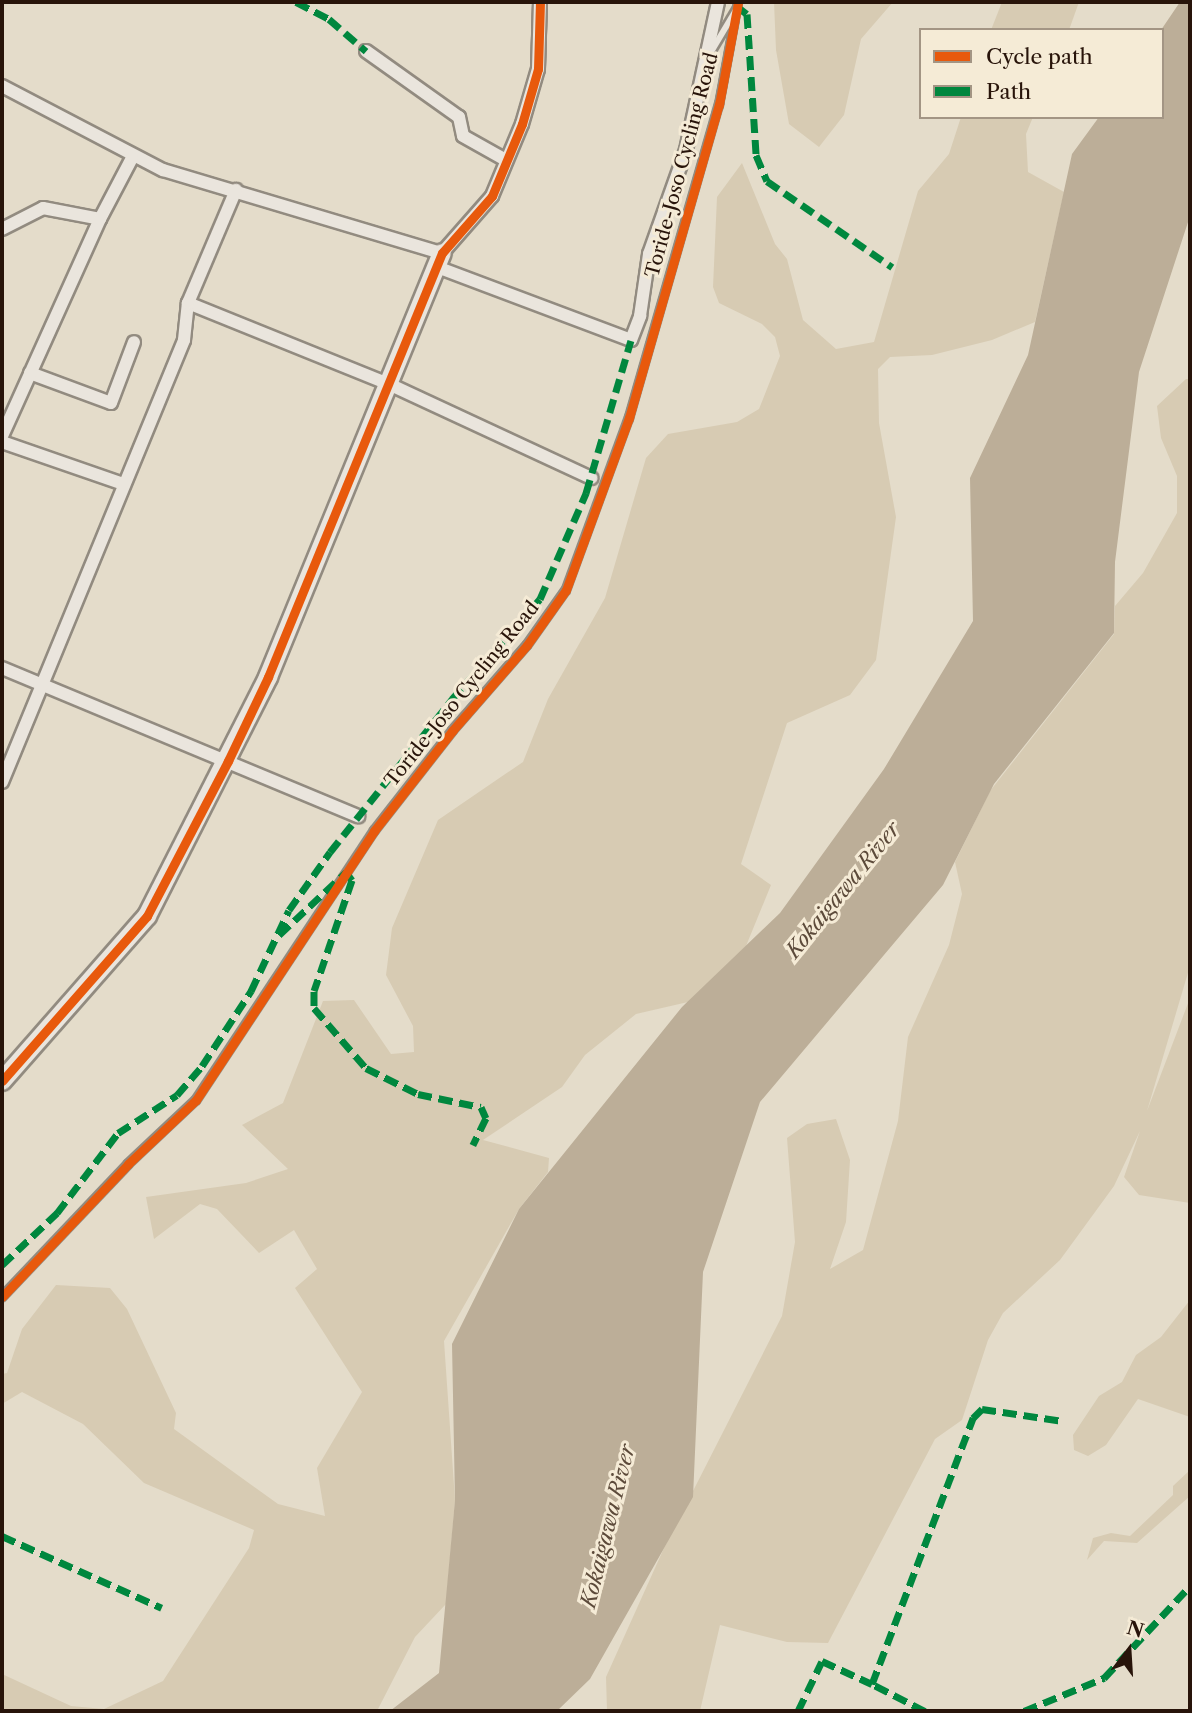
<!DOCTYPE html>
<html>
<head>
<meta charset="utf-8">
<style>
	body { margin:0 }
	#map { position:relative; width:1192px; height:1713px; overflow:hidden; background:#e4dcca; font-family:"Libre Caslon Text",serif }
	div>[style] { position:absolute }
	[style*='--x'] { left:calc(var(--x)*1px); top:calc(var(--y)*1px); width:calc(var(--w)*1px); rotate:calc(var(--a)*1deg) }
	.green>* { inset:0; background:#d7cbb3 }
	.water>* { inset:0; background:#bcae98 }
	.roads { filter:drop-shadow(2px 0 #928b80) drop-shadow(-2px 0 #928b80) drop-shadow(0 2px #928b80) drop-shadow(0 -2px #928b80) }
	.lane>* { height:6px; margin:-3px; padding:0 3px; transform-origin:3px; border-radius:3px; background:#eae5dd }
	.street>* { height:12px; margin:-6px; padding:0 6px; transform-origin:6px; border-radius:6px; background:#eae5dd }
	.secondary>* { height:18px; margin:-9px; padding:0 9px; transform-origin:9px; border-radius:9px; background:#eae5dd }
	.quiet>* { height:7px; margin-top:-3.5px; transform-origin:0; background:repeating-linear-gradient(90deg,#00873e 0 14px,transparent 0 21px) }
	.cycleway>* { height:9px; margin:-4.5px; padding:0 4.5px; transform-origin:4.5px; border-radius:4.5px; background:#e8590c }
	span { translate:-50% -50%; white-space:nowrap; text-align:center; line-height:1.15; -webkit-text-stroke:6px #f5ebd6; paint-order:stroke }
	.street-label { font-size:19px; color:#28140a }
	.water-label { font-size:21px; color:#5c4a3a; font-style:italic }
	.frame { position:absolute; inset:0; border:4px solid #28140a; pointer-events:none }
	.legend { position:absolute; left:919px; top:28px; width:245px; height:91px; box-sizing:border-box; background:#f5ebd6; border:2px solid #a39584; margin:0; padding:9px 12px; list-style:none; font-size:21px; color:#28140a }
	.legend li { display:flex; align-items:center; gap:14px; height:35px }
	.legend b { width:35px; border:2px solid #a39584 }
	.north { position:absolute; left:1094px; top:1615px; width:70px; height:70px; -webkit-text-stroke:5px #f5ebd6; paint-order:stroke; rotate:17deg; font-size:19px; font-weight:700; line-height:28px; text-align:center; color:#28140a }
	.north::after { content:''; display:block; margin:auto; width:24px; height:32px; background:#28140a; clip-path:polygon(50% 0,100% 100%,50% 72%,0 100%) }
</style>
</head>
<body>
<div id="map">
	<div class="green">
		<div style="clip-path:polygon(774px 2px,893px 2px,861px 39px,844px 115px,819px 147px,789px 124px,776px 50px)"></div>
		<div style="clip-path:polygon(1002px 2px,1079px 2px,1069px 30px,991px 30px)"></div>
		<div style="clip-path:polygon(961px 117px,1033px 117px,1026px 134px,1028px 172px,1064px 192px,1035px 322px,992px 340px,932px 355px,890px 357px,878px 369px,879px 423px,896px 517px,876px 660px,850px 695px,787px 723px,741px 864px,771px 885px,746px 946px,688px 1002px,636px 1014px,585px 1055px,562px 1087px,483px 1140px,549px 1158px,548px 1172px,519px 1209px,444px 1341px,455px 1500px,446px 1604px,415px 1637px,377px 1711px,2px 1711px,2px 1674px,71px 1706px,104px 1709px,163px 1681px,249px 1548px,254px 1530px,144px 1483px,83px 1424px,22px 1392px,2px 1404px,2px 1374px,7px 1373px,22px 1329px,56px 1285px,110px 1288px,127px 1309px,176px 1413px,174px 1429px,278px 1504px,325px 1516px,317px 1468px,362px 1392px,295px 1288px,317px 1269px,294px 1230px,259px 1253px,217px 1209px,200px 1204px,154px 1239px,146px 1197px,246px 1183px,288px 1169px,242px 1125px,283px 1103px,323px 1001px,354px 1000px,391px 1054px,414px 1052px,413px 1026px,386px 975px,392px 928px,438px 820px,523px 762px,548px 699px,605px 598px,646px 458px,668px 434px,737px 422px,759px 409px,780px 356px,775px 337px,762px 324px,719px 303px,713px 287px,717px 197px,742px 163px,775px 244px,787px 259px,803px 320px,836px 349px,874px 342px,918px 191px,949px 154px)"></div>
		<div style="clip-path:polygon(1186px 379px,1190px 379px,1190px 966px,1147px 1111px,1190px 998px,1190px 1203px,1139px 1195px,1124px 1177px,1140px 1131px,1114px 1186px,1060px 1260px,1003px 1313px,988px 1340px,962px 1420px,935px 1439px,828px 1643px,787px 1642px,720px 1625px,700px 1711px,607px 1711px,606px 1677px,664px 1548px,782px 1316px,795px 1242px,787px 1138px,807px 1124px,836px 1119px,850px 1160px,846px 1222px,830px 1269px,863px 1250px,898px 1121px,908px 1037px,949px 945px,962px 894px,955px 862px,990px 791px,1114px 634px,1115px 606px,1143px 573px,1177px 513px,1177px 476px,1161px 438px,1157px 406px)"></div>
		<div style="clip-path:polygon(1190px 1300px,1190px 1417px,1138px 1399px,1106px 1445px,1088px 1456px,1074px 1450px,1073px 1435px,1099px 1396px,1122px 1382px,1136px 1355px,1161px 1337px)"></div>
		<div style="clip-path:polygon(1190px 1470px,1190px 1496px,1137px 1543px,1104px 1541px,1087px 1560px,1093px 1538px,1111px 1533px,1130px 1536px,1173px 1495px,1173px 1486px)"></div>
	</div>
	<div class="water">
		<div style="clip-path:polygon(1180px 2px,1190px 2px,1190px 216px,1139px 372px,1115px 562px,1114px 633px,994px 784px,943px 885px,760px 1102px,703px 1272px,693px 1497px,590px 1679px,557px 1711px,390px 1711px,439px 1673px,455px 1500px,452px 1344px,519px 1209px,682px 1007px,780px 913px,884px 769px,973px 621px,970px 478px,1028px 355px,1072px 154px,1099px 117px,1162px 117px,1161px 30px)"></div>
	</div>
	<div class="roads">
		<div class="lane">
			<div style="--x:711;--y:52;--w:49;--a:-59.2"></div>
			<div style="--x:2;--y:1297;--w:183;--a:-46.5"></div>
			<div style="--x:128;--y:1164;--w:93;--a:-43.3"></div>
			<div style="--x:196;--y:1100;--w:323;--a:-56.5"></div>
			<div style="--x:374;--y:831;--w:127;--a:-52"></div>
			<div style="--x:452;--y:731;--w:114;--a:-48.9"></div>
			<div style="--x:527;--y:645;--w:67;--a:-54.7"></div>
			<div style="--x:566;--y:590;--w:183;--a:-69.9"></div>
			<div style="--x:629;--y:418;--w:326;--a:-74"></div>
			<div style="--x:719;--y:105;--w:105;--a:-79.5"></div>
		</div>
		<div class="street">
			<div style="--x:366;--y:51;--w:114;--a:35.4"></div>
			<div style="--x:459;--y:117;--w:19;--a:78"></div>
			<div style="--x:463;--y:136;--w:49;--a:29.2"></div>
			<div style="--x:2;--y:86;--w:182;--a:27.6"></div>
			<div style="--x:163;--y:170;--w:291;--a:16.6"></div>
			<div style="--x:442;--y:253;--w:76;--a:-48.7"></div>
			<div style="--x:492;--y:196;--w:78;--a:-67.4"></div>
			<div style="--x:522;--y:124;--w:57;--a:-73.8"></div>
			<div style="--x:538;--y:69;--w:67;--a:-88.3"></div>
			<div style="--x:2;--y:229;--w:46;--a:-27.1"></div>
			<div style="--x:43;--y:208;--w:58;--a:10.9"></div>
			<div style="--x:437;--y:267;--w:207;--a:20.6"></div>
			<div style="--x:631;--y:340;--w:26;--a:-69"></div>
			<div style="--x:640;--y:316;--w:63;--a:-81.7"></div>
			<div style="--x:649;--y:254;--w:110;--a:-70.4"></div>
			<div style="--x:686;--y:150;--w:151;--a:-77.8"></div>
			<div style="--x:188;--y:303;--w:219;--a:22"></div>
			<div style="--x:391;--y:385;--w:221;--a:24.9"></div>
			<div style="--x:30;--y:373;--w:86;--a:20.3"></div>
			<div style="--x:111;--y:403;--w:65;--a:-69.3"></div>
			<div style="--x:2;--y:436;--w:238;--a:-65.7"></div>
			<div style="--x:100;--y:219;--w:69;--a:-62.3"></div>
			<div style="--x:2;--y:442;--w:128;--a:19.1"></div>
			<div style="--x:2;--y:668;--w:386;--a:22.6"></div>
			<div style="--x:2;--y:782;--w:478;--a:-67.6"></div>
			<div style="--x:184;--y:340;--w:37;--a:-84"></div>
			<div style="--x:188;--y:303;--w:123;--a:-67"></div>
		</div>
		<div class="secondary">
			<div style="--x:2;--y:1081;--w:220;--a:-48.7"></div>
			<div style="--x:147;--y:916;--w:268;--a:-63.1"></div>
			<div style="--x:268;--y:677;--w:458;--a:-67.7"></div>
		</div>
	</div>
	<div class="quiet">
		<div style="--x:296;--y:2;--w:37;--a:27"></div>
		<div style="--x:329;--y:19;--w:49;--a:40.9"></div>
		<div style="--x:738;--y:7;--w:11;--a:38"></div>
		<div style="--x:747;--y:14;--w:141;--a:86.3"></div>
		<div style="--x:756;--y:155;--w:28;--a:67"></div>
		<div style="--x:767;--y:181;--w:152;--a:34.5"></div>
		<div style="--x:279;--y:935;--w:92;--a:-43.2"></div>
		<div style="--x:346;--y:872;--w:10;--a:53"></div>
		<div style="--x:352;--y:880;--w:117;--a:108.9"></div>
		<div style="--x:314;--y:991;--w:17;--a:90"></div>
		<div style="--x:314;--y:1008;--w:79;--a:49.1"></div>
		<div style="--x:366;--y:1068;--w:58;--a:26.6"></div>
		<div style="--x:418;--y:1094;--w:64;--a:11.7"></div>
		<div style="--x:481;--y:1107;--w:12;--a:66"></div>
		<div style="--x:486;--y:1118;--w:30;--a:116"></div>
		<div style="--x:2;--y:1265;--w:76;--a:-43.4"></div>
		<div style="--x:57;--y:1213;--w:101;--a:-52.7"></div>
		<div style="--x:118;--y:1133;--w:70;--a:-32.8"></div>
		<div style="--x:177;--y:1095;--w:38;--a:-49"></div>
		<div style="--x:202;--y:1066;--w:90;--a:-56.8"></div>
		<div style="--x:251;--y:991;--w:89;--a:-64.9"></div>
		<div style="--x:289;--y:910;--w:71;--a:-54.7"></div>
		<div style="--x:330;--y:852;--w:196;--a:-51.4"></div>
		<div style="--x:452;--y:699;--w:133;--a:-48.7"></div>
		<div style="--x:540;--y:599;--w:116;--a:-66.5"></div>
		<div style="--x:586;--y:493;--w:159;--a:-73.6"></div>
		<div style="--x:2;--y:1536;--w:175;--a:24.2"></div>
		<div style="--x:798;--y:1711;--w:55;--a:-64.4"></div>
		<div style="--x:822;--y:1661;--w:55;--a:24.7"></div>
		<div style="--x:925;--y:1711;--w:59;--a:-153"></div>
		<div style="--x:872;--y:1684;--w:285;--a:-69.2"></div>
		<div style="--x:973;--y:1418;--w:13;--a:-45"></div>
		<div style="--x:982;--y:1409;--w:82;--a:8.4"></div>
		<div style="--x:1024;--y:1711;--w:87;--a:-22.4"></div>
		<div style="--x:1104;--y:1678;--w:126;--a:-46.9"></div>
	</div>
	<div class="cycleway">
		<div style="--x:2;--y:1081;--w:220;--a:-48.7"></div>
		<div style="--x:147;--y:916;--w:175;--a:-62.4"></div>
		<div style="--x:228;--y:761;--w:93;--a:-64.5"></div>
		<div style="--x:268;--y:677;--w:458;--a:-67.7"></div>
		<div style="--x:442;--y:253;--w:76;--a:-48.7"></div>
		<div style="--x:492;--y:196;--w:78;--a:-67.4"></div>
		<div style="--x:522;--y:124;--w:57;--a:-73.8"></div>
		<div style="--x:538;--y:69;--w:67;--a:-88.3"></div>
		<div style="--x:2;--y:1297;--w:183;--a:-46.5"></div>
		<div style="--x:128;--y:1164;--w:93;--a:-43.3"></div>
		<div style="--x:196;--y:1100;--w:323;--a:-56.5"></div>
		<div style="--x:374;--y:831;--w:127;--a:-52"></div>
		<div style="--x:452;--y:731;--w:114;--a:-48.9"></div>
		<div style="--x:527;--y:645;--w:67;--a:-54.7"></div>
		<div style="--x:566;--y:590;--w:183;--a:-69.9"></div>
		<div style="--x:629;--y:418;--w:326;--a:-74"></div>
		<div style="--x:719;--y:105;--w:105;--a:-79.5"></div>
	</div>
	<div class="street-label">
		<span style="left:682px;top:165px;rotate:-75deg">Toride-Joso Cycling Road</span>
		<span style="left:462px;top:694px;rotate:-51deg">Toride-Joso Cycling Road</span>
	</div>
	<div class="water-label">
		<span style="left:843px;top:890px;rotate:-51deg">Kokaigawa River</span>
		<span style="left:608px;top:1526px;rotate:-76deg">Kokaigawa River</span>
	</div>
	<div class="frame"></div>
	<ul class="legend">
	<li><b style="height:9px;background:#e8590c"></b>Cycle path</li>
	<li><b style="height:9px;background:#00873e"></b>Path</li>
	</ul>
	<div class="north">N</div>
</div>
</body>
</html>
